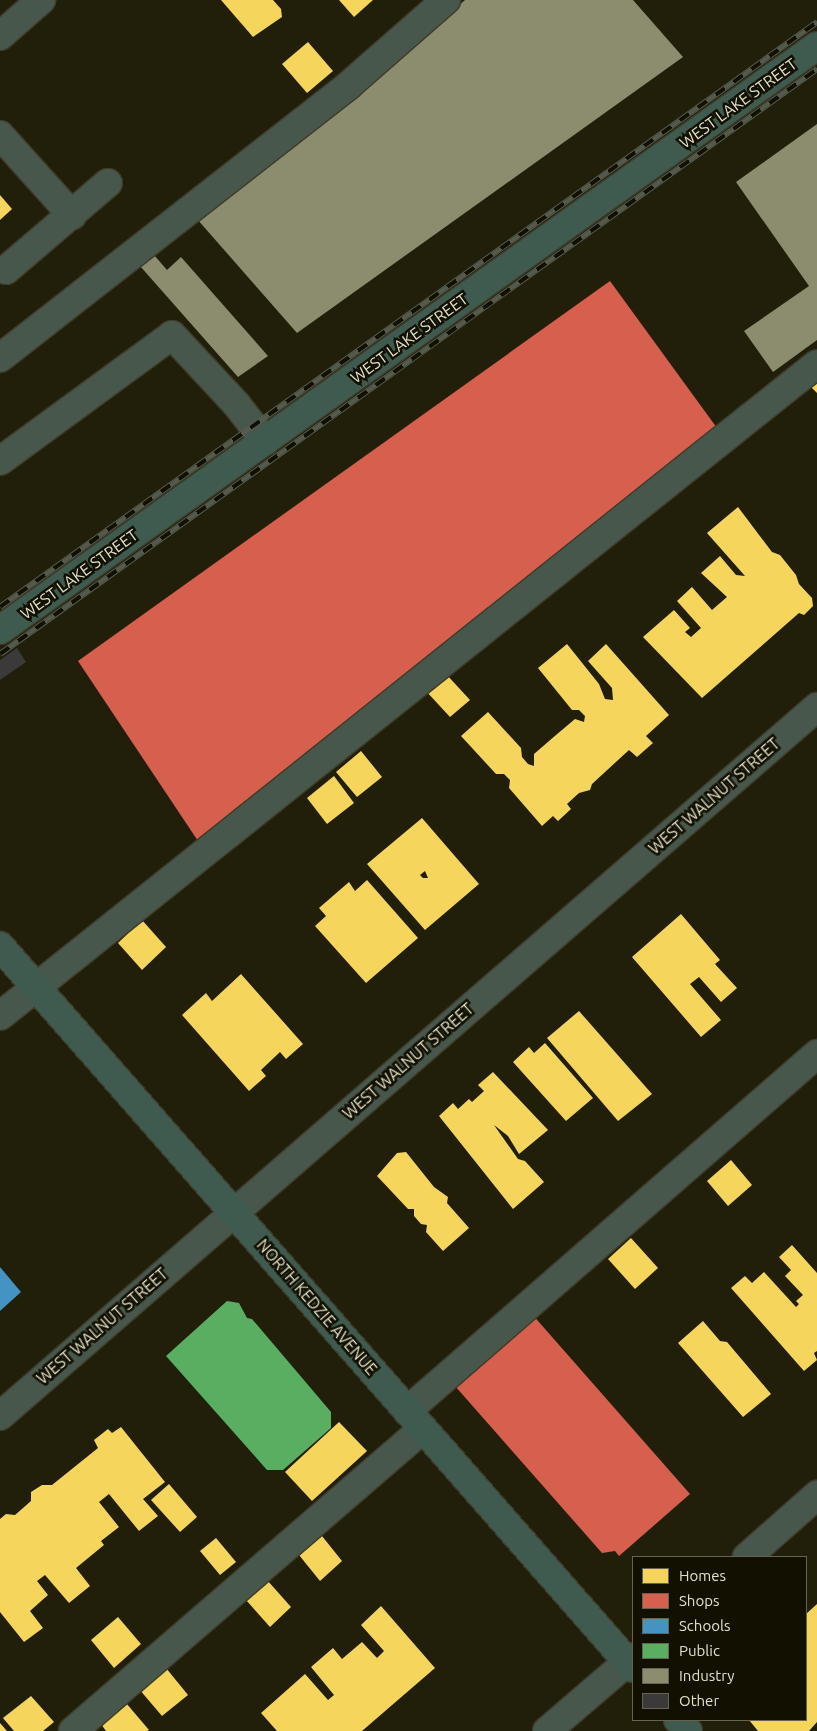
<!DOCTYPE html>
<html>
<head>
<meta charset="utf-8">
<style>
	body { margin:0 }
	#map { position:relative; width:817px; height:1731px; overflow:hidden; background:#211f0a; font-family:Ubuntu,sans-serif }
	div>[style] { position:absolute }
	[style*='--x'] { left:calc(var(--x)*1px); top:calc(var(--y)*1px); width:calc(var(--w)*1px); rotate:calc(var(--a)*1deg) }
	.homes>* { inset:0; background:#f6d55c }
	.shops>* { inset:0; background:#d6604d }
	.schools>* { inset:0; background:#4393c3 }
	.public>* { inset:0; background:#5aae61 }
	.industry>* { inset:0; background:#8c8c6e }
	.building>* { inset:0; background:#3b3939 }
	.roads { filter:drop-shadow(1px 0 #3e3c2a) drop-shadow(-1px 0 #3e3c2a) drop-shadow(0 1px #3e3c2a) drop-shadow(0 -1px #3e3c2a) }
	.minor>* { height:28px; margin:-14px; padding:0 14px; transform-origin:14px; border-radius:14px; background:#47574c }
	.major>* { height:28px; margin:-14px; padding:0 14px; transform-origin:14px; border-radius:14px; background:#3f5b4f }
	.rail>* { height:5.5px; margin-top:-2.75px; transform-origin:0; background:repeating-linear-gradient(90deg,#121000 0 11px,#545b4e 0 22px); box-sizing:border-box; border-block:1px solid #545b4e }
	span { translate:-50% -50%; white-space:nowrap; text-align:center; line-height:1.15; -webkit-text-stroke:5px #121000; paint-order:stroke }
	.street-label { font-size:16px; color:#e3e1c5 }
	.legend { position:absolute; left:632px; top:1556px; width:175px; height:165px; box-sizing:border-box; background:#121000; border:1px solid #66644f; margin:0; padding:6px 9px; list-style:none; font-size:15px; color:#e3e1c5 }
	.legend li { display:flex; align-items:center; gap:10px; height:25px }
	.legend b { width:25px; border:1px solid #66644f }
</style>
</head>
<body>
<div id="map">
	<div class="homes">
		<div style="clip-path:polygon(221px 0,273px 0,281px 9px,282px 17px,253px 37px)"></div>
		<div style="clip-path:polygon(339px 0,373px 0,354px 17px)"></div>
		<div style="clip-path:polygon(308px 42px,333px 71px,307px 93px,282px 64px)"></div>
		<div style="clip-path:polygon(0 195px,12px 209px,0 220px)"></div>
		<div style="clip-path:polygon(817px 379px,817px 393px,810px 386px)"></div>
		<div style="clip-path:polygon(738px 507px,772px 552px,780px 555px,796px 575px,799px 584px,812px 598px,813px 606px,804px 615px,799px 613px,702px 698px,643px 637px,674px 610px,690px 628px,685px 632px,691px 637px,701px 628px,677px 601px,692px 587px,712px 610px,727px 597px,701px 573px,720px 556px,736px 575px,745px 576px,707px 533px)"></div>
		<div style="clip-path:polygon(567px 644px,599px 684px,605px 699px,613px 700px,612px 688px,588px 661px,606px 644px,669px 715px,646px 736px,653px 743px,637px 757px,629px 750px,592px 784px,590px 790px,579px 793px,567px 804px,571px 809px,558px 821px,553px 816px,542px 826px,509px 788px,510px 780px,504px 774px,496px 774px,461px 736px,488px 712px,521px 748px,522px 757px,528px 764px,534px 766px,534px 754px,556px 735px,575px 719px,584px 722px,585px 716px,579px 710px,572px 710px,538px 668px)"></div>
		<div style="clip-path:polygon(446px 674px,470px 700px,450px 717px,425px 690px)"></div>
		<div style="clip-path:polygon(361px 751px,382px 777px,357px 797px,336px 772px)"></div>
		<div style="clip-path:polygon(334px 776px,354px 803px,327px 824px,307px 798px)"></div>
		<div style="clip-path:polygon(evenodd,422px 818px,479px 884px,425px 930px,367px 864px,422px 818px,425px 871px,428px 878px,423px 878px,420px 875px,425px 871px)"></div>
		<div style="clip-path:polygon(367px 880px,418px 938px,366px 983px,315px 926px,326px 916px,319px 908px,349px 882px,355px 891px)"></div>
		<div style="clip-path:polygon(681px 914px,720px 960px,715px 964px,737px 988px,721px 1002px,699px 977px,690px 984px,721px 1020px,701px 1037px,632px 957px)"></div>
		<div style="clip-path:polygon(142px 920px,166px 947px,142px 970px,118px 943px)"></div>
		<div style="clip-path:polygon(241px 974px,303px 1044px,286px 1059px,280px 1052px,261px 1070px,266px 1076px,249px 1091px,182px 1015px,206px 993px,212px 1001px)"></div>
		<div style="clip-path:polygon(579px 1011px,652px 1094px,618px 1121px,547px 1038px)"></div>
		<div style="clip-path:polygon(545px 1043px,593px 1098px,566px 1121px,513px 1062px,529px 1047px,534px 1053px)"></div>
		<div style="clip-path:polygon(493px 1072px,548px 1130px,519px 1154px,508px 1136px,494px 1125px,518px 1159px,525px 1161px,544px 1182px,513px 1209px,439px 1116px,453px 1103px,458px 1109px,469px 1099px,472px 1102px,484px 1091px,478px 1085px)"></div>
		<div style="clip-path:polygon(406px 1152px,434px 1187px,448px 1197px,447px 1203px,469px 1228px,443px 1251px,426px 1232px,427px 1225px,421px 1224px,414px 1216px,414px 1209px,408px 1209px,377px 1176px,397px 1153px)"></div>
		<div style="clip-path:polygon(731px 1160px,752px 1185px,728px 1206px,707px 1181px)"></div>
		<div style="clip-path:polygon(631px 1238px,658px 1268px,635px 1289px,608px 1259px)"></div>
		<div style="clip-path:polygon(792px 1245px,817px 1273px,817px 1351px,814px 1353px,817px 1360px,804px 1371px,731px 1288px,745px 1276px,752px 1283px,764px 1272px,796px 1307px,799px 1304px,796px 1301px,803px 1295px,785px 1276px,791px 1270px,779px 1257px)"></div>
		<div style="clip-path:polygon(703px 1321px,720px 1341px,727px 1342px,771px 1394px,743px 1417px,678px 1343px)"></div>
		<div style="clip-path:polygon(339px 1422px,367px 1451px,312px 1501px,285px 1472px)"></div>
		<div style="clip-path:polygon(121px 1427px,165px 1482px,143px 1499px,158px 1516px,139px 1531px,109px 1494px,99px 1502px,119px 1527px,101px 1541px,104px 1545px,76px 1568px,90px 1586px,69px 1603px,45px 1575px,37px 1581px,48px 1595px,30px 1611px,43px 1628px,24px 1642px,0 1612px,0 1519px,6px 1514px,15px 1515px,31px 1501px,31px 1492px,42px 1485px,52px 1485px,98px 1448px,94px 1440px,108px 1429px,112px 1433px)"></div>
		<div style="clip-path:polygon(169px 1484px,197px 1517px,180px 1532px,151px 1500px)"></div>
		<div style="clip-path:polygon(322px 1536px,342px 1561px,320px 1581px,299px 1555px)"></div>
		<div style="clip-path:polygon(216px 1538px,236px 1562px,220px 1575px,200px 1551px)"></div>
		<div style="clip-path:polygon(267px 1580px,291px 1607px,270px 1627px,246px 1600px)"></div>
		<div style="clip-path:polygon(817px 1604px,817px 1722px,809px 1731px,758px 1731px,749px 1720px,806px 1720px,806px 1614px)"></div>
		<div style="clip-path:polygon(381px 1606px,435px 1668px,362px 1731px,277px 1731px,261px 1713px,305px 1674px,328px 1700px,334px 1695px,311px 1667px,333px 1648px,342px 1659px,362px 1642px,377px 1658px,384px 1651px,361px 1625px)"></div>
		<div style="clip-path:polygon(118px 1617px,141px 1644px,114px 1668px,91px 1640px)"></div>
		<div style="clip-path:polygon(166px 1668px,188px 1695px,162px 1716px,139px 1689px)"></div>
		<div style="clip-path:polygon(31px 1696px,54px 1722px,43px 1731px,14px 1731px,3px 1718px)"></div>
		<div style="clip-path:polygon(126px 1703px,149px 1730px,147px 1731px,106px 1731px,101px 1724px)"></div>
		<div style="clip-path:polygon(0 1723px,7px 1731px,0 1731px)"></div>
	</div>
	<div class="shops">
		<div style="clip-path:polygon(610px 281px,717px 428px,198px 841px,78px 661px)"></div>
		<div style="clip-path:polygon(531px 1313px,690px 1494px,619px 1556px,615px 1551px,602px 1553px,455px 1386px)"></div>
	</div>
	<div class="schools">
		<div style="clip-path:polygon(0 1267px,21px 1292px,0 1311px)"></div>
	</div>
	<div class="public">
		<div style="clip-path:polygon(227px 1301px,239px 1303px,247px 1318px,252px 1319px,331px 1412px,331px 1428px,283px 1470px,267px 1470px,166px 1356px)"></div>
	</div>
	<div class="industry">
		<div style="clip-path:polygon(465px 0,633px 0,683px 57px,297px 333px,197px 219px,311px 132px)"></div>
		<div style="clip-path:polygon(817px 124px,817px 340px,773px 372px,744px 331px,809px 286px,736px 182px)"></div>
		<div style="clip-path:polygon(154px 255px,167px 270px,181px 257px,268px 356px,238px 377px,140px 266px)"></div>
	</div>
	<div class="building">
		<div style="clip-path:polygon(17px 648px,26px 662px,0 680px,0 660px)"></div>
	</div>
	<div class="roads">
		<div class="minor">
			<div style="--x:0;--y:36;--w:55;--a:-41.3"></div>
			<div style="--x:0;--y:135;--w:108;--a:48"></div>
			<div style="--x:6;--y:270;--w:134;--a:-40.5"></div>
			<div style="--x:0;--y:358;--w:443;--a:-38"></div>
			<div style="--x:349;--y:85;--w:129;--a:-41.2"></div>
			<div style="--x:0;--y:461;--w:213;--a:-36.2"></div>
			<div style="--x:172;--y:335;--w:96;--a:47.1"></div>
			<div style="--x:237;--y:405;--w:46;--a:52.1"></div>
			<div style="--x:0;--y:1016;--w:1045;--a:-38.59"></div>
			<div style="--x:407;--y:1411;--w:544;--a:-41.05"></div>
			<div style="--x:0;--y:1416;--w:1082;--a:-40.95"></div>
			<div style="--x:747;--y:1557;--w:94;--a:-41.5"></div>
			<div style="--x:73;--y:1731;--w:462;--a:-40.8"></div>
			<div style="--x:547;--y:1731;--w:113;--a:-40.7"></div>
		</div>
		<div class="major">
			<div style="--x:0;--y:630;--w:1004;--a:-35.56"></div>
			<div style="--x:0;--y:946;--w:960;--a:48.76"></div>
			<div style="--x:678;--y:1720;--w:15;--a:48"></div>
		</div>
	</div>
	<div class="rail">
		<div style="--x:0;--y:607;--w:1005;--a:-35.6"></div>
		<div style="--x:0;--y:654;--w:1005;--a:-35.6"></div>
	</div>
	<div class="street-label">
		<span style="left:738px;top:103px;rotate:-36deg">WEST LAKE STREET</span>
		<span style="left:409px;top:338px;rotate:-36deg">WEST LAKE STREET</span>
		<span style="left:79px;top:574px;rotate:-36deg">WEST LAKE STREET</span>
		<span style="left:714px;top:796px;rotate:-41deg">WEST WALNUT STREET</span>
		<span style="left:408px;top:1061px;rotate:-41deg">WEST WALNUT STREET</span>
		<span style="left:317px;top:1307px;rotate:49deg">NORTH KEDZIE AVENUE</span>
		<span style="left:102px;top:1326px;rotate:-41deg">WEST WALNUT STREET</span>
	</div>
	<ul class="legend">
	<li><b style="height:14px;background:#f6d55c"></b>Homes</li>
	<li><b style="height:14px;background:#d6604d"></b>Shops</li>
	<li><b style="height:14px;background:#4393c3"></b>Schools</li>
	<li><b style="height:14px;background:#5aae61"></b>Public</li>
	<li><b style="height:14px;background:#8c8c6e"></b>Industry</li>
	<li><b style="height:14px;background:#3b3939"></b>Other</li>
	</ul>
</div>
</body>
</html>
